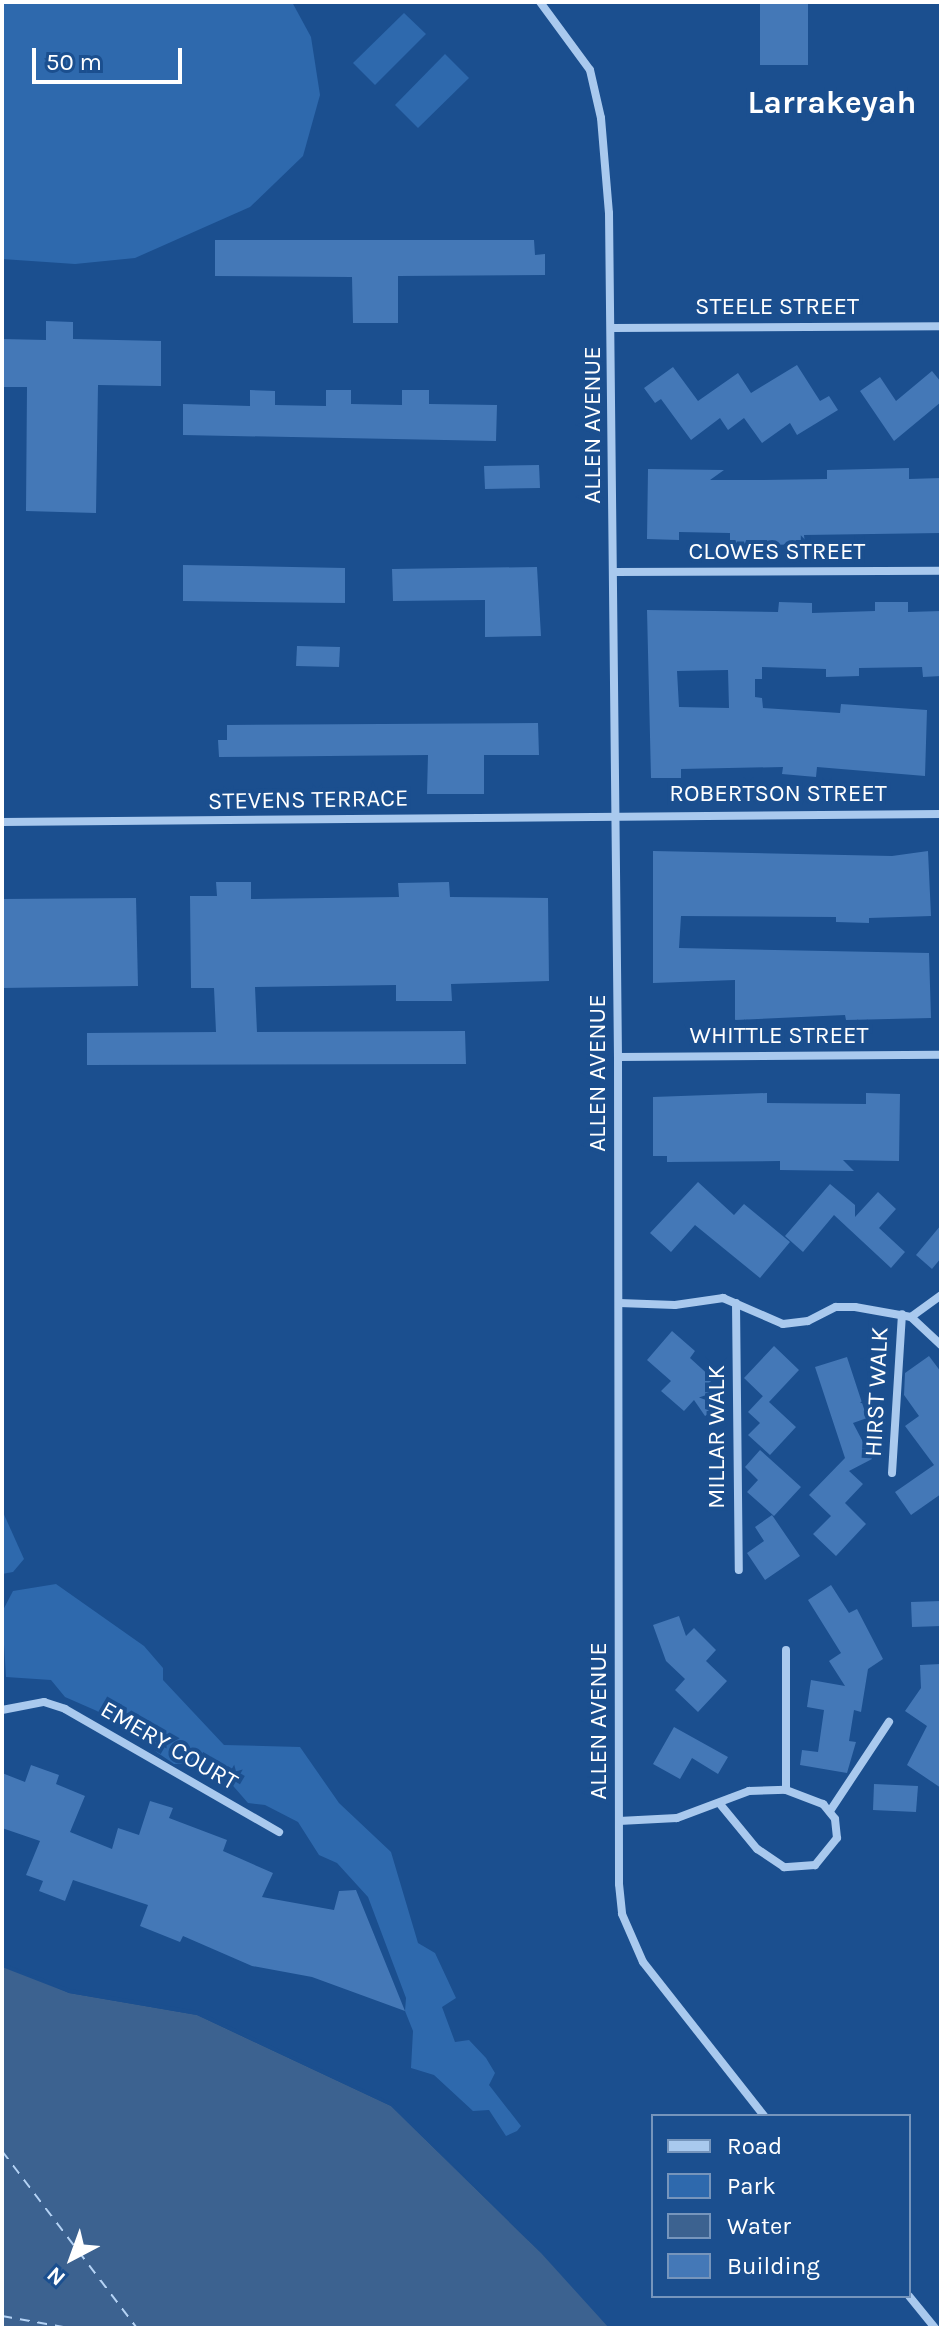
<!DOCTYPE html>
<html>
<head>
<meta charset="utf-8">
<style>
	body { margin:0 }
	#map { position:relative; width:943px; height:2330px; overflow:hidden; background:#1b4f8f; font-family:Karla,sans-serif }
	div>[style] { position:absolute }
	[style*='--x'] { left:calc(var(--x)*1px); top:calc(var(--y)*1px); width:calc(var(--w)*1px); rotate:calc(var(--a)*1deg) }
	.green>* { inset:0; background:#2e69ad }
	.water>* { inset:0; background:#3c6290 }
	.pier>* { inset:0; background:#1b4f8f }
	.ferry>* { height:2px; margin-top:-1px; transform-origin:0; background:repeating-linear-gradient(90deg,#b5d3f5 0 10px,transparent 0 18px) }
	.building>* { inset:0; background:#4478b7 }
	.minor>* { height:8px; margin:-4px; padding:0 4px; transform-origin:4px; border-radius:4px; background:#a9c9ee }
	span { translate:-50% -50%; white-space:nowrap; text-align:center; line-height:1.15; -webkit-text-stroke:8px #1b4f8f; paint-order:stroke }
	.street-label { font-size:24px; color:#fff }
	.district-label { font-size:32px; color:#fff; font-weight:700 }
	.frame { position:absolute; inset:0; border:4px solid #fff; pointer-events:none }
	.legend { position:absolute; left:651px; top:2114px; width:260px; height:184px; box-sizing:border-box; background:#1b4f8f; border:2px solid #7695bc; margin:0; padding:10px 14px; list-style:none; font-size:24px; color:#fff }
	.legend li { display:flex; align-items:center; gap:16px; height:40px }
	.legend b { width:40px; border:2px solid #7695bc }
	.north { position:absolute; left:32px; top:2218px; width:80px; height:80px; -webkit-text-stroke:6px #1b4f8f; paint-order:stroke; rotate:221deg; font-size:22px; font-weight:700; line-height:32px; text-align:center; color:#fff }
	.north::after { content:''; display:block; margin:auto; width:28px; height:36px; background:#fff; clip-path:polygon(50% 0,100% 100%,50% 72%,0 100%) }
	.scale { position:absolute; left:32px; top:48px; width:150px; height:36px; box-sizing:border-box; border:4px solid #fff; border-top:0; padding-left:10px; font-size:24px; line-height:28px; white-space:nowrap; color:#fff; -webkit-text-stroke:6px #1b4f8f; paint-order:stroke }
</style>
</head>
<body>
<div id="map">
	<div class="green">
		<div style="clip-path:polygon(2px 2px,292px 2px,311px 37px,320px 95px,303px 156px,250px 207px,135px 258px,75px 264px,2px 259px)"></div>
		<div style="clip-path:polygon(404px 13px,426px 34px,375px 85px,353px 63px)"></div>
		<div style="clip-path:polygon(445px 54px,469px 78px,418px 128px,395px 105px)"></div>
		<div style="clip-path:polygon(2px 1510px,24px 1559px,13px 1572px,2px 1574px)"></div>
		<div style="clip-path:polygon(56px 1584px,144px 1646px,163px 1668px,163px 1680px,224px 1745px,300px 1747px,339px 1803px,391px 1852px,418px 1943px,435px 1953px,456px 1998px,442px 2007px,455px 2042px,469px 2040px,486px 2058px,495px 2073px,489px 2085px,521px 2126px,517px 2131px,506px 2136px,489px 2110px,473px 2111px,434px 2075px,411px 2068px,413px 2031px,405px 2011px,406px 1998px,368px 1897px,337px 1863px,319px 1855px,298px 1822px,265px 1805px,248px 1803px,221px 1772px,202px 1763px,174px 1764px,97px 1711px,65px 1697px,51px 1680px,6px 1677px,2px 1612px,13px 1591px)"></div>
	</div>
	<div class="water">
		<div style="clip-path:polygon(2px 1967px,69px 1993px,197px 2015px,391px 2106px,541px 2253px,609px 2328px,2px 2328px)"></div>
	</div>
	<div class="pier">
		<div style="clip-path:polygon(3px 1963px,70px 1989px,198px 2011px,392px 2103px,541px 2253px,391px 2106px,197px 2015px,69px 1993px)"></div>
	</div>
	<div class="ferry">
		<div style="--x:2;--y:2151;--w:223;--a:52.7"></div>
		<div style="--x:2;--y:2316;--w:68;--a:10.2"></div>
	</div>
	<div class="building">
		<div style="clip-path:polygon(760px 2px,808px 2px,808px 65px,760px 65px)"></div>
		<div style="clip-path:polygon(215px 240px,534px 240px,535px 255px,545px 254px,545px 275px,398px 276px,398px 323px,353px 323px,352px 277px,215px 276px)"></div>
		<div style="clip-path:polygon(46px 321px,73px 322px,73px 339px,161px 341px,161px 386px,98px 385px,96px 513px,26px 511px,27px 387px,2px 387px,2px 339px,46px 340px)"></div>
		<div style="clip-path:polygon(797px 365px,820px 401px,829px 396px,838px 410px,797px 435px,790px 423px,762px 443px,744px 418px,728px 430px,720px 418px,691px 440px,661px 399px,655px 403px,644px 388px,673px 367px,698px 401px,738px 373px,751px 393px)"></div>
		<div style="clip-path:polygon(932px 371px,941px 382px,941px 402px,894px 441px,860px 391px,880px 377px,896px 401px)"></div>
		<div style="clip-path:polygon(250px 390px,275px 391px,275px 405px,326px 406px,326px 390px,351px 390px,351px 404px,402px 405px,402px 390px,429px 390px,429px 404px,497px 405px,496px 441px,183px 435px,183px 404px,250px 406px)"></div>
		<div style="clip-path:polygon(539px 465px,540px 488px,485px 489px,484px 466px)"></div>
		<div style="clip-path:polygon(909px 468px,909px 479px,941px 478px,941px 533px,804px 535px,805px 544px,771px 545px,730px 545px,730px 533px,679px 532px,679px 540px,647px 539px,648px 469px,724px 470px,710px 480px,763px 480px,827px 479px,827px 470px)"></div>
		<div style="clip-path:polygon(183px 565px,345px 568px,345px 603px,183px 601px)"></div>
		<div style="clip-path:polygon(537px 567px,541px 636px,485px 637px,485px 600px,393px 601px,392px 569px)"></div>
		<div style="clip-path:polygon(evenodd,779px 602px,812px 603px,812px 613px,875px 611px,875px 602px,908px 602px,908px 612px,941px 611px,941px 676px,923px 677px,922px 667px,859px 668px,859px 676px,826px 677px,826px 669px,762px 667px,762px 679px,755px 679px,755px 697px,762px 698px,763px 708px,840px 713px,841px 704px,927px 710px,925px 776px,817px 767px,816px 777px,782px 774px,783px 767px,681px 769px,681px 778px,651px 778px,647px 610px,778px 612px,779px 602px,728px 670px,729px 708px,679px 707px,677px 671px,728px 670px)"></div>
		<div style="clip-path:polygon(297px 646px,340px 647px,339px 667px,296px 666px)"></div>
		<div style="clip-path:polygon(538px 723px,539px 755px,484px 755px,484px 794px,427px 794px,428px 755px,219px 757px,218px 740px,227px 740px,227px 725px)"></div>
		<div style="clip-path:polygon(653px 851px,892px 856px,928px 851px,931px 916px,869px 918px,869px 923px,836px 922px,836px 917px,681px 916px,679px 948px,929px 953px,931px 1018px,846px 1020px,845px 1015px,735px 1020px,735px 980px,653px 983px)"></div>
		<div style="clip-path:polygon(216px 882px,251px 882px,251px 899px,399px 897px,398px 883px,449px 882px,450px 897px,548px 898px,549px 981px,451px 984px,452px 1001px,396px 1001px,396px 985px,255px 987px,257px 1032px,465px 1031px,466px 1064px,87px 1065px,87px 1033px,216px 1032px,214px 988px,191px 988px,190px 896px,217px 896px)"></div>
		<div style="clip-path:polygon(136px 898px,138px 986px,2px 988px,2px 899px)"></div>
		<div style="clip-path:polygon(767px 1093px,767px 1103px,866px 1104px,866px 1093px,900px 1094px,899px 1161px,843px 1160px,854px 1171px,780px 1170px,780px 1161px,667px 1162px,667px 1156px,653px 1156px,653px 1097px)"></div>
		<div style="clip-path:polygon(698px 1182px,734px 1215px,744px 1204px,790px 1242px,760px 1278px,695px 1225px,671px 1252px,650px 1233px)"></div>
		<div style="clip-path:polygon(830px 1184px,855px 1205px,855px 1217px,878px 1192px,896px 1209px,879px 1228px,905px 1252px,891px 1268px,834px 1215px,803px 1252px,785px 1236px)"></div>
		<div style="clip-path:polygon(941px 1225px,941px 1258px,932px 1269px,916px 1255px)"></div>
		<div style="clip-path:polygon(672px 1331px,695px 1351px,690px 1358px,713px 1379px,707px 1385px,720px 1406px,705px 1416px,694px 1400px,684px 1411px,661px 1391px,671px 1381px,647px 1360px)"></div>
		<div style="clip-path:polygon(774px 1346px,799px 1370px,769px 1402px,796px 1427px,770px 1455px,748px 1435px,760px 1423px,748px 1412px,763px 1396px,768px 1401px,744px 1378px)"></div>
		<div style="clip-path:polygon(929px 1356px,941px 1372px,941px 1494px,911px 1515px,895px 1492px,934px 1465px,905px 1426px,919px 1416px,904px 1395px,905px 1373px)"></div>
		<div style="clip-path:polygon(847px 1357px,867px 1418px,853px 1423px,872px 1459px,849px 1471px,863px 1484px,845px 1503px,866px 1524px,836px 1556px,813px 1534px,831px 1516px,809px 1495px,845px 1458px,815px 1367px)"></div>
		<div style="clip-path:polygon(760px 1450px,801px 1487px,774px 1516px,747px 1492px,758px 1480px,745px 1467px)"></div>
		<div style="clip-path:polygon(772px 1515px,800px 1556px,765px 1580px,747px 1553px,764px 1541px,755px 1527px)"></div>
		<div style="clip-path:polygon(831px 1585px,849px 1613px,857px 1609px,883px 1659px,868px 1669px,861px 1712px,854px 1710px,849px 1741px,856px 1742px,847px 1773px,800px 1765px,802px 1750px,818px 1752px,824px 1710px,807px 1707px,811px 1680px,845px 1686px,829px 1661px,841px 1653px,808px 1600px)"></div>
		<div style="clip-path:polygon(941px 1601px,941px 1626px,912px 1627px,911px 1602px)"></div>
		<div style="clip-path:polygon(679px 1616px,686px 1636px,694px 1628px,716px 1650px,706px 1661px,727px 1681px,698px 1712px,675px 1690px,685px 1679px,666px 1661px,653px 1625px)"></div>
		<div style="clip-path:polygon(941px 1664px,941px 1788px,907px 1765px,927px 1726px,905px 1711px,921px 1688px,920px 1665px)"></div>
		<div style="clip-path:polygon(674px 1727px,728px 1757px,718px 1774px,692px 1758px,680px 1779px,653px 1764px)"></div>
		<div style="clip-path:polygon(31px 1765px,59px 1775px,56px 1784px,85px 1796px,70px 1832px,112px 1849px,118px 1828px,139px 1835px,150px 1801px,173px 1808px,169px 1818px,227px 1840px,223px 1851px,273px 1873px,262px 1897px,334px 1910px,339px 1891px,356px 1890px,405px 2011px,312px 1977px,252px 1966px,183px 1936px,180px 1942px,140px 1926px,148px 1905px,73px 1880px,65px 1901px,39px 1891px,43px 1881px,26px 1875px,40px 1841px,2px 1828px,2px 1773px,25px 1782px)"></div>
		<div style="clip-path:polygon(874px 1784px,918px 1786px,916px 1812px,873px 1810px)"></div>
	</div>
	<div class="minor">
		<div style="--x:540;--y:2;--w:84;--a:53.7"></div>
		<div style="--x:590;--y:70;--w:49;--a:77.1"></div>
		<div style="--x:601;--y:118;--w:95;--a:85.2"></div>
		<div style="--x:609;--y:213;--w:844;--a:89.39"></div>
		<div style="--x:618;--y:1057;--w:827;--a:89.93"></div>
		<div style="--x:619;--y:1884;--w:30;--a:84"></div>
		<div style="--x:622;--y:1914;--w:52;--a:66.4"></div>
		<div style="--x:643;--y:1962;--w:196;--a:51.8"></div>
		<div style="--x:613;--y:328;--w:328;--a:-0.3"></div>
		<div style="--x:613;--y:572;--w:328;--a:-0.2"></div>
		<div style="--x:2;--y:822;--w:939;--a:-0.49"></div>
		<div style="--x:618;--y:1057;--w:323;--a:-0.4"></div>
		<div style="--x:619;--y:1303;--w:56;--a:2"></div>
		<div style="--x:675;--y:1305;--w:49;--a:-8.3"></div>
		<div style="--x:723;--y:1298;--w:65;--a:23.4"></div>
		<div style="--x:783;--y:1324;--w:25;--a:-7"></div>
		<div style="--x:808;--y:1321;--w:31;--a:-27"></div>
		<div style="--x:836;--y:1307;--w:19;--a:0"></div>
		<div style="--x:855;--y:1307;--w:57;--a:10.1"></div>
		<div style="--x:911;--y:1317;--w:41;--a:43"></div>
		<div style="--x:736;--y:1303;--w:267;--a:89.4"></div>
		<div style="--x:911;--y:1317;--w:37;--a:-36"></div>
		<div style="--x:892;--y:1473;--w:159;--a:-86.4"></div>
		<div style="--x:2;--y:1710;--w:43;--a:-10.8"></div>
		<div style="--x:44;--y:1702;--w:22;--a:18"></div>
		<div style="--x:65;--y:1709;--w:247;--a:29.9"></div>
		<div style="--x:786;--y:1790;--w:140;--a:-90"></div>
		<div style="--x:830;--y:1811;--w:107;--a:-56.5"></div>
		<div style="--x:619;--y:1821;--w:58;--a:-3"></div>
		<div style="--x:677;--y:1818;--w:77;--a:-20.6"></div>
		<div style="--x:749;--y:1791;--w:37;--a:-2"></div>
		<div style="--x:786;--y:1790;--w:40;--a:21"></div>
		<div style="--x:823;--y:1804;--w:19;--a:51"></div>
		<div style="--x:835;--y:1819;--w:19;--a:84"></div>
		<div style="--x:837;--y:1838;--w:35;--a:129"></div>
		<div style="--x:815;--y:1865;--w:31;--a:176"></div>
		<div style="--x:784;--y:1867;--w:32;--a:-146"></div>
		<div style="--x:757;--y:1849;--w:58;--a:-129.4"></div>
		<div style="--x:909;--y:2296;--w:41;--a:50.9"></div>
	</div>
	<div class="street-label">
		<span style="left:777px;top:307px">STEELE STREET</span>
		<span style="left:593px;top:425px;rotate:-90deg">ALLEN AVENUE</span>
		<span style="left:777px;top:552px">CLOWES STREET</span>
		<span style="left:778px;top:794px">ROBERTSON STREET</span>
		<span style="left:308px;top:800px;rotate:-1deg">STEVENS TERRACE</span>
		<span style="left:779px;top:1036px">WHITTLE STREET</span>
		<span style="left:598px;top:1073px;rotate:-90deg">ALLEN AVENUE</span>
		<span style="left:877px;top:1392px;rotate:-87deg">HIRST WALK</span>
		<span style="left:717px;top:1437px;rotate:-90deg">MILLAR WALK</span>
		<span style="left:599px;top:1721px;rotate:-90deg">ALLEN AVENUE</span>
		<span style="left:169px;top:1746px;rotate:30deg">EMERY COURT</span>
	</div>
	<div class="district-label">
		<span style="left:832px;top:103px">Larrakeyah</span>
	</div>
	<div class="frame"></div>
	<ul class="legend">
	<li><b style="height:10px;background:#a9c9ee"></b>Road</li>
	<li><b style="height:22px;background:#2e69ad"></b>Park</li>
	<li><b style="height:22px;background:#3c6290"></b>Water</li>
	<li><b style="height:22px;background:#4478b7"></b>Building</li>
	</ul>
	<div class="north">N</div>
	<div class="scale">50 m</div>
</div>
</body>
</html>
